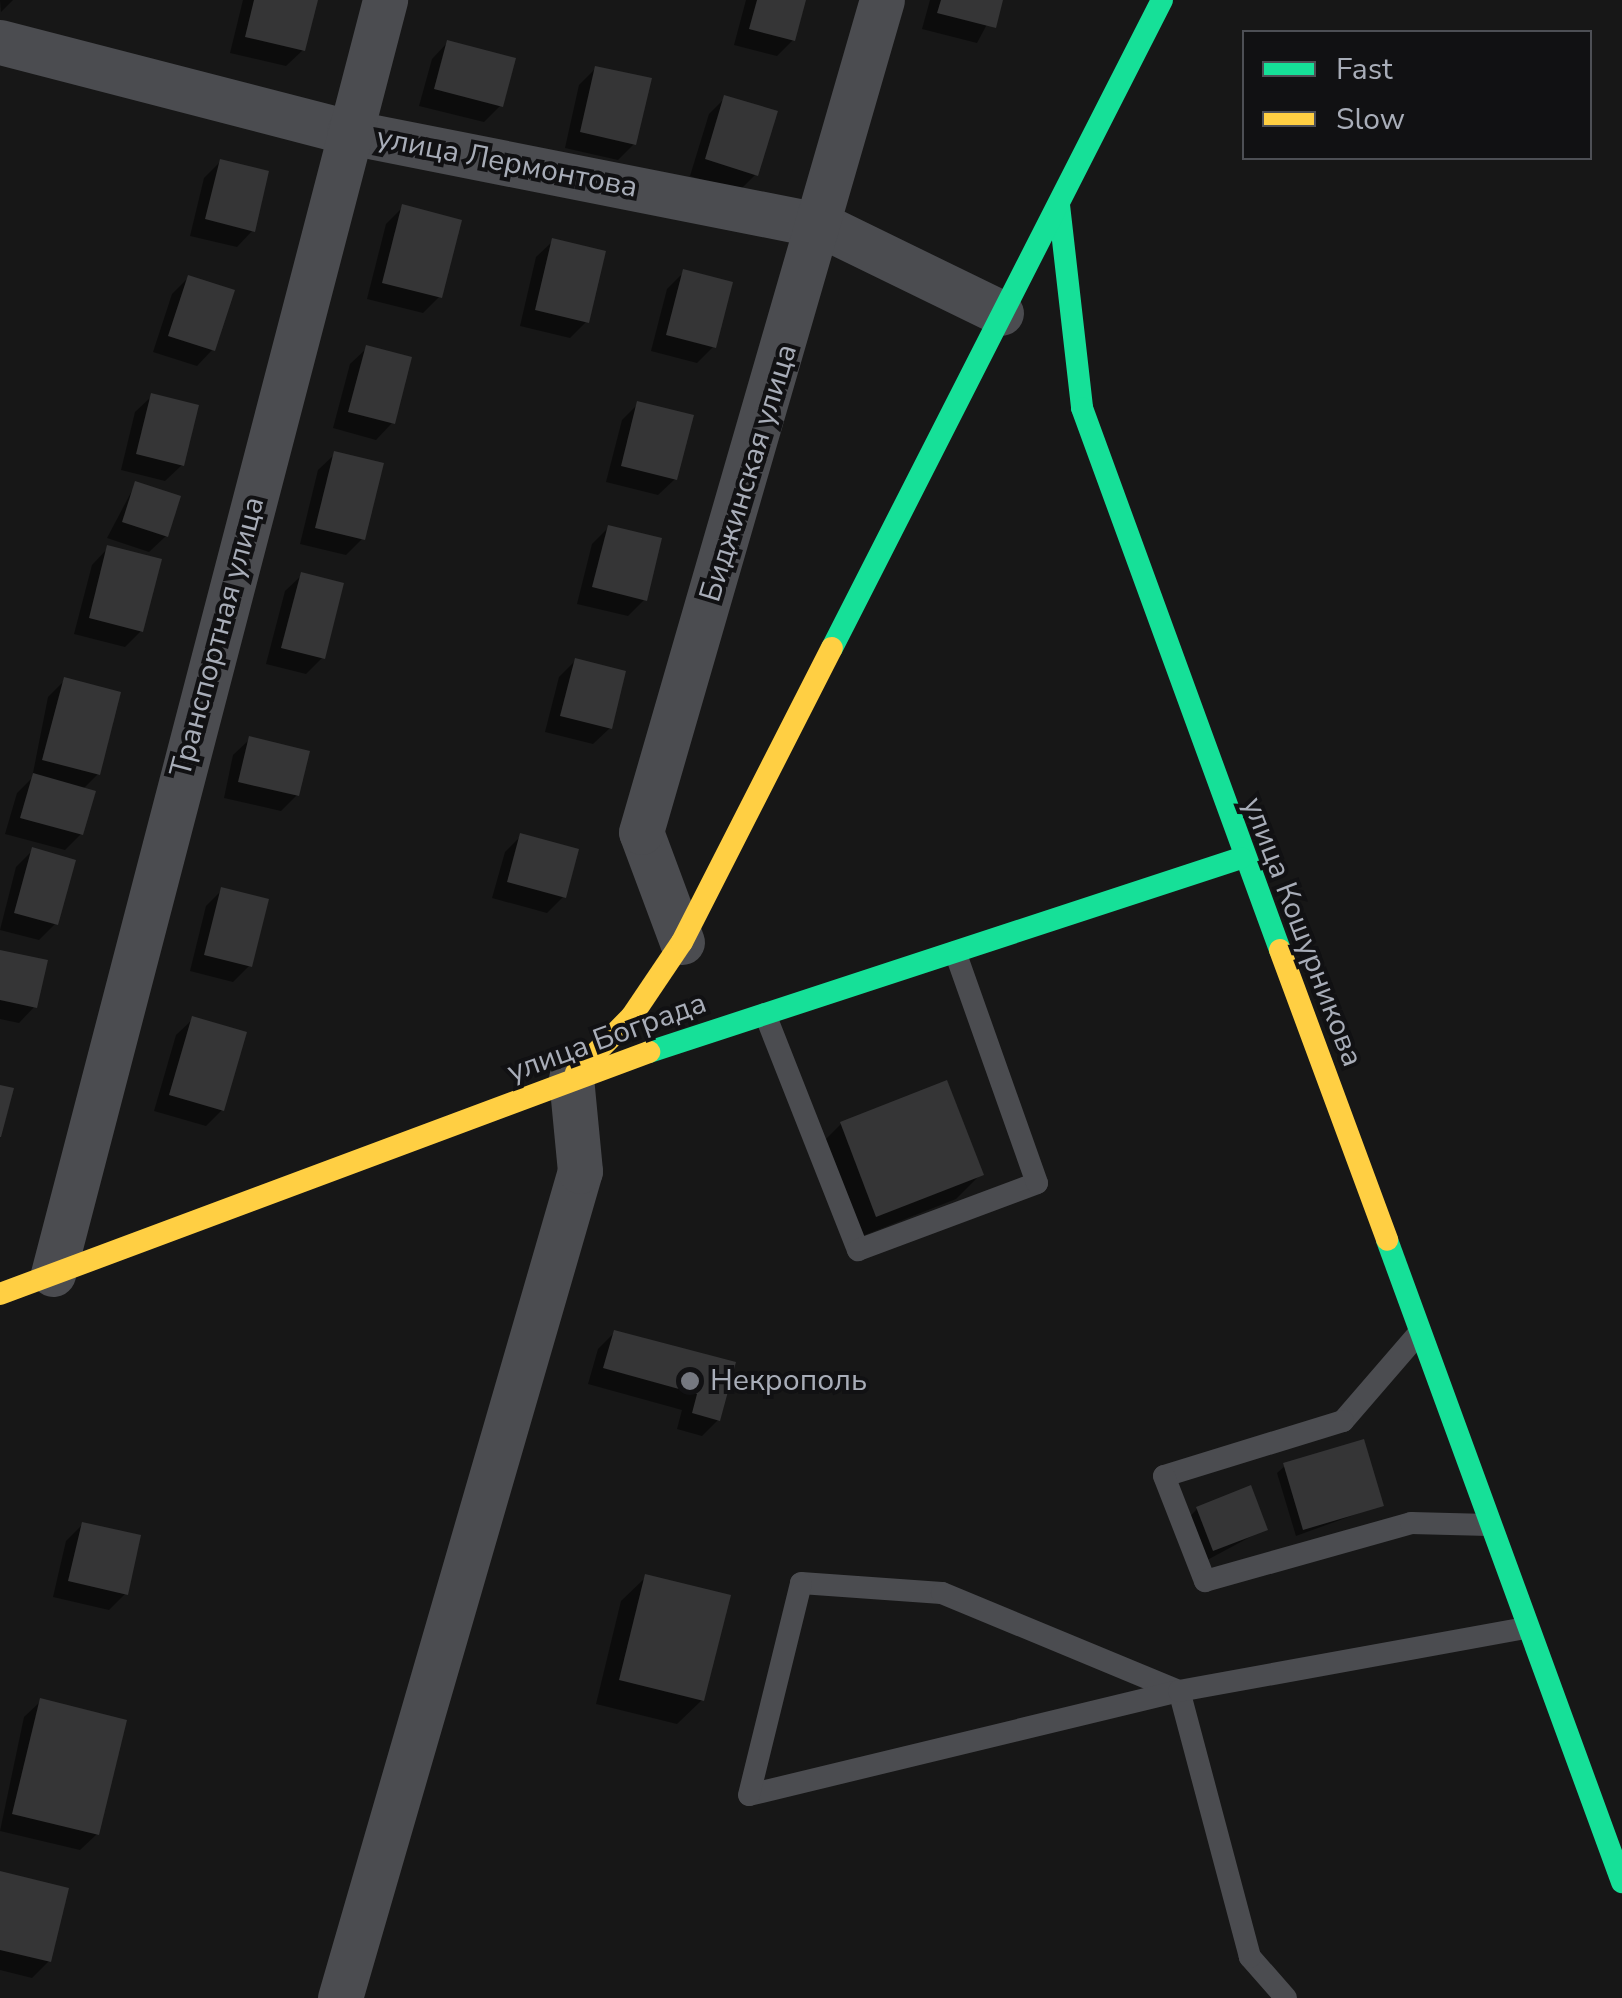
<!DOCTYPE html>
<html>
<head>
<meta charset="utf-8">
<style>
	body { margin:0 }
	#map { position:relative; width:1622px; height:1998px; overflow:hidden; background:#171717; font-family:"Nunito Sans",sans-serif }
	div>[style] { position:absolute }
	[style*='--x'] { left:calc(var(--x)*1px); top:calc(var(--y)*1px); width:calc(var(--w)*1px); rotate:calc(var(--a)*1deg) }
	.shadow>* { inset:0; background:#0007 }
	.building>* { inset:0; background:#353536 }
	.lane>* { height:22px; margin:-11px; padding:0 11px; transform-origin:11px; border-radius:11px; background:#4b4c50 }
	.street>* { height:45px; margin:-22.5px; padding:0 22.5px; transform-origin:22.5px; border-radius:22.5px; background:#4b4c50 }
	.fast>* { height:22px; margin:-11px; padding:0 11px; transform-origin:11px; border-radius:11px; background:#16e098 }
	.slow>* { height:22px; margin:-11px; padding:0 11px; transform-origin:11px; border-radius:11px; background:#ffcf43 }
	.dots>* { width:28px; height:28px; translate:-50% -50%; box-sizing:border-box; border:5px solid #111113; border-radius:50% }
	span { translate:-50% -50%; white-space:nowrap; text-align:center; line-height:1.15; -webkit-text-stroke:8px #111113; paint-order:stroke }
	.street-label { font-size:30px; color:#a8adb8 }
	.poi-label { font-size:30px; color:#a8adb8 }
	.left { translate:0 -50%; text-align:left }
	.legend { position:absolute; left:1242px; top:30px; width:350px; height:130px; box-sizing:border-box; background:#111113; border:2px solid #4d4f55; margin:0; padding:12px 18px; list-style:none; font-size:30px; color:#a8adb8 }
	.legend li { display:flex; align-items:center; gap:20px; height:50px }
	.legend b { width:50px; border:2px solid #4d4f55 }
</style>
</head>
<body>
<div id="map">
	<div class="shadow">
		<div style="clip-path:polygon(0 0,13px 0,1px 12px)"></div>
		<div style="clip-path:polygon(243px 0,315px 0,303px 50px,286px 66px,230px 53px)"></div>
		<div style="clip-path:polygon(746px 0,804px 0,793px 40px,777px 56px,734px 45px)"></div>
		<div style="clip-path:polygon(930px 0,1000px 0,977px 43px,922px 29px)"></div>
		<div style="clip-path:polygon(448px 42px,500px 106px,484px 122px,419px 106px,432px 59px)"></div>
		<div style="clip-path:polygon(596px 68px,634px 144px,618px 160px,565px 148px,579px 85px)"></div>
		<div style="clip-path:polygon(725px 98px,756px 174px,739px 191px,690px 176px,709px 114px)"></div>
		<div style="clip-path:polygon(221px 161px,253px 230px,237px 247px,190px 236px,204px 178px)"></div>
		<div style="clip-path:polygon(403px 207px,440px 296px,423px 313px,367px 299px,386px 224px)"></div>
		<div style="clip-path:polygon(553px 241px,586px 322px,570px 338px,520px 326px,536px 257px)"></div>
		<div style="clip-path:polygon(684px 272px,713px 347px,697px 363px,651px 351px,667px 289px)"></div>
		<div style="clip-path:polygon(188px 278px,213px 349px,197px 366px,153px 352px,172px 294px)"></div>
		<div style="clip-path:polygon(367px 348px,392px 423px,376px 440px,333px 428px,350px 364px)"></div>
		<div style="clip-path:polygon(152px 396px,182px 465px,165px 481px,121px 470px,135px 412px)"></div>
		<div style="clip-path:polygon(638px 404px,675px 479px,658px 495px,606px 482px,622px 420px)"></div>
		<div style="clip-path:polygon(335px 454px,363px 538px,346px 555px,300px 544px,318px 470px)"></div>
		<div style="clip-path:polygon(136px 483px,166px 536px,149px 552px,107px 538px)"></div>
		<div style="clip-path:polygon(608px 528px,644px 600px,628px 616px,577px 604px,592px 544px)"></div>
		<div style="clip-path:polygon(108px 548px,141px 631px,125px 647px,74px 634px,92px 565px)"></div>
		<div style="clip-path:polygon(302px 575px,322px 658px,306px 674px,266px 664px,285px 591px)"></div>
		<div style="clip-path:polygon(575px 661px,610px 728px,593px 744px,545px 732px,559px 677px)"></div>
		<div style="clip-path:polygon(65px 680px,98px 774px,82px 790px,81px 834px,65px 850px,5px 834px,17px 793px,32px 778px,48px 697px)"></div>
		<div style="clip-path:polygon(250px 739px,297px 795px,281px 811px,224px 798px,233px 755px)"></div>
		<div style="clip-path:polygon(521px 836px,564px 896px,547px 913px,492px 898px,505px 852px)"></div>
		<div style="clip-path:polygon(33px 850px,55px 924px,39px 940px,0 930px,16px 867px)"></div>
		<div style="clip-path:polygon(222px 890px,250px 965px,233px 982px,190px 971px,206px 906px)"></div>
		<div style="clip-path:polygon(0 953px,35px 1006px,19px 1023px,0 1019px)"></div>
		<div style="clip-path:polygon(193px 1019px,222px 1110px,206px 1126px,154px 1111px,176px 1035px)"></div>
		<div style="clip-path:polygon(841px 1124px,981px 1174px,956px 1199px,852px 1240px,816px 1149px)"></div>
		<div style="clip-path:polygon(615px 1332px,733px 1364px,718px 1420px,702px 1436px,677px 1429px,682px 1410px,588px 1384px,598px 1349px)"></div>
		<div style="clip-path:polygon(1285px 1466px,1381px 1505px,1296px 1536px,1277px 1473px)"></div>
		<div style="clip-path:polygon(1197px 1509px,1265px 1529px,1196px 1566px,1181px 1526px)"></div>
		<div style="clip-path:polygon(83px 1524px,125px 1594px,109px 1610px,53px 1597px,66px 1541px)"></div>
		<div style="clip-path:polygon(646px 1577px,702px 1700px,677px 1724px,596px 1704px,621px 1601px)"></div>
		<div style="clip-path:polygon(41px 1701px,97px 1834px,80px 1850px,0 1831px,24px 1717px)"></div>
		<div style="clip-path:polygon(0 1874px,49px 1961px,32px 1978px,0 1970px)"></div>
	</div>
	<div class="building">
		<div style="clip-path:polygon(254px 0,318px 0,305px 51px,245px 37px)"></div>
		<div style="clip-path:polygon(757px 0,806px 0,795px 41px,749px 29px)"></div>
		<div style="clip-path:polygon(941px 0,1003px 0,996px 28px,937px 13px)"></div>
		<div style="clip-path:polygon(447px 40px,516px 58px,503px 107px,434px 89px)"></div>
		<div style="clip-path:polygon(595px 66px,652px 78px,636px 145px,580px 132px)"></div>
		<div style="clip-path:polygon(724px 95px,778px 111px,758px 176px,705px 159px)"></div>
		<div style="clip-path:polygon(220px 159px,269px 171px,255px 232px,205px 219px)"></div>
		<div style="clip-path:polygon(402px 204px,462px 220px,442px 298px,382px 283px)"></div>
		<div style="clip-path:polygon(552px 238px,606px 251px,589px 323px,535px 310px)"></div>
		<div style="clip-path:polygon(683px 269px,733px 282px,716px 348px,666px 335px)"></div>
		<div style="clip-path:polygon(188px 275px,235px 290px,215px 351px,168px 336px)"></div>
		<div style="clip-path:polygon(366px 345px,412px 357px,395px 424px,348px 412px)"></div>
		<div style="clip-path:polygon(151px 393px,199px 405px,184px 466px,136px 454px)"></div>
		<div style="clip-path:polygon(637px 401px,694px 415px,677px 480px,621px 466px)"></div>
		<div style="clip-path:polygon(334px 451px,384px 463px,365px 540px,315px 528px)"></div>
		<div style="clip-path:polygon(135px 481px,181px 496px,168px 537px,122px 522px)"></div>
		<div style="clip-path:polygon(608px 525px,662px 538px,647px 601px,592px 587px)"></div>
		<div style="clip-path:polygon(107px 545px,162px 559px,143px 632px,89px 618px)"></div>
		<div style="clip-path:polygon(301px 572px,344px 583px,325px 659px,281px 648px)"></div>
		<div style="clip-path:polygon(575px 658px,626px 671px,612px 729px,560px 716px)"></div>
		<div style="clip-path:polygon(64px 677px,121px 692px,100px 775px,42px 760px)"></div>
		<div style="clip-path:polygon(249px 736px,310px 751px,299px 796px,238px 782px)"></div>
		<div style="clip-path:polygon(33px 773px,96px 791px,83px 835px,20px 818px)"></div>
		<div style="clip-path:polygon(520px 833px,579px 849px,566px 898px,507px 882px)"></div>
		<div style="clip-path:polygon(32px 847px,76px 860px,58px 925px,14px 913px)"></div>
		<div style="clip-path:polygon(221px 887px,269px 899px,252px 967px,204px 955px)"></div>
		<div style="clip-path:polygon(0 950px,48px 960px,37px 1008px,0 1000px)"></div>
		<div style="clip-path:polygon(192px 1016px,247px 1032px,224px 1111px,169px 1095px)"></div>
		<div style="clip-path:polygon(947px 1080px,984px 1175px,876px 1217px,840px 1122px)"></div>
		<div style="clip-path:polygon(0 1085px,14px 1088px,1px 1137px,0 1137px)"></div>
		<div style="clip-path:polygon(614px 1330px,736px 1362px,720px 1421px,692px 1413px,697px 1394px,603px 1368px)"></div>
		<div style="clip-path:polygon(1364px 1439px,1384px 1506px,1303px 1530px,1283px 1463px)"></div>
		<div style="clip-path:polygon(1251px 1485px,1268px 1530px,1213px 1551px,1196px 1507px)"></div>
		<div style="clip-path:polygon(82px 1522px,141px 1535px,128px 1595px,68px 1581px)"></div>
		<div style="clip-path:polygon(645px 1574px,731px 1595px,704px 1701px,619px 1680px)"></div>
		<div style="clip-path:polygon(40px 1698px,127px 1720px,99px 1835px,12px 1814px)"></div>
		<div style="clip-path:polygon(0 1871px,69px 1888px,51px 1962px,0 1950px)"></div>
	</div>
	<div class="lane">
		<div style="--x:765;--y:1014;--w:254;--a:68.5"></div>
		<div style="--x:858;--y:1250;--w:191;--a:-20.5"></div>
		<div style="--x:1037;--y:1183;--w:245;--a:-109.5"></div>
		<div style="--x:1419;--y:1333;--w:116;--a:130.8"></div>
		<div style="--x:1343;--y:1421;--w:187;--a:162.9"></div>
		<div style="--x:1164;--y:1476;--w:113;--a:68.7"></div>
		<div style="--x:1205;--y:1581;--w:214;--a:-15.7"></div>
		<div style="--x:1411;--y:1523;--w:78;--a:1.5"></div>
		<div style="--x:801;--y:1583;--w:141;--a:4.1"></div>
		<div style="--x:942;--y:1593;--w:256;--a:22.5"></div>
		<div style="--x:1179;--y:1691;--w:442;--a:166.4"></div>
		<div style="--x:749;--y:1795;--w:218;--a:-76.2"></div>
		<div style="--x:1286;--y:1998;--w:55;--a:-131.3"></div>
		<div style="--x:1250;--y:1957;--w:275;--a:-104.9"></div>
		<div style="--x:1179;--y:1691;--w:352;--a:-10.3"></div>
	</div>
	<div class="street">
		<div style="--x:0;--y:42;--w:360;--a:14.5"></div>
		<div style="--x:349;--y:132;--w:483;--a:11.2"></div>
		<div style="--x:823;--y:226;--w:198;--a:26"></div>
		<div style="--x:682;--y:942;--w:117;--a:-110.4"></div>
		<div style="--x:641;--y:832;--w:866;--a:-73.85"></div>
		<div style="--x:53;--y:1274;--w:1317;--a:-75.39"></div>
		<div style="--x:340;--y:1998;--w:861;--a:-73.82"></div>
		<div style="--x:580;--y:1171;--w:93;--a:-95.5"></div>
	</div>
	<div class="fast">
		<div style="--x:1059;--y:205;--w:204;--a:83.5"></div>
		<div style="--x:1082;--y:408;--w:577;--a:69.93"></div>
		<div style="--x:832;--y:648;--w:727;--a:-63.01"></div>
		<div style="--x:649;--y:1052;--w:623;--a:-18.14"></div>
		<div style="--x:1387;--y:1240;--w:684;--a:69.9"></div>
	</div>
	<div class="slow">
		<div style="--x:1280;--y:950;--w:309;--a:69.7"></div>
		<div style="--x:576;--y:1073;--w:80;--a:-45.5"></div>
		<div style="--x:632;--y:1016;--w:89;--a:-56"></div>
		<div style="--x:682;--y:942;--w:330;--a:-63"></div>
		<div style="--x:0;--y:1294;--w:693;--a:-20.45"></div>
	</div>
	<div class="dots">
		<div style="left:690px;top:1381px;background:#757880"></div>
	</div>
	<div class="street-label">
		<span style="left:507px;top:163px;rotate:11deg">улица Лермонтова</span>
		<span style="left:749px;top:473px;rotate:-73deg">Биджинская улица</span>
		<span style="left:218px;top:637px;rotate:-75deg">Транспортная улица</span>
		<span style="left:1302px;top:932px;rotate:69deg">улица Кошурникова</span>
		<span style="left:607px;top:1038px;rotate:-20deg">улица Бограда</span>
	</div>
	<div class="poi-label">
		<span class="left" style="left:710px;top:1381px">Некрополь</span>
	</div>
	<ul class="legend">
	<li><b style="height:12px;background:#16e098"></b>Fast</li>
	<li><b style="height:12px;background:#ffcf43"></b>Slow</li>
	</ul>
</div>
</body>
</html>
